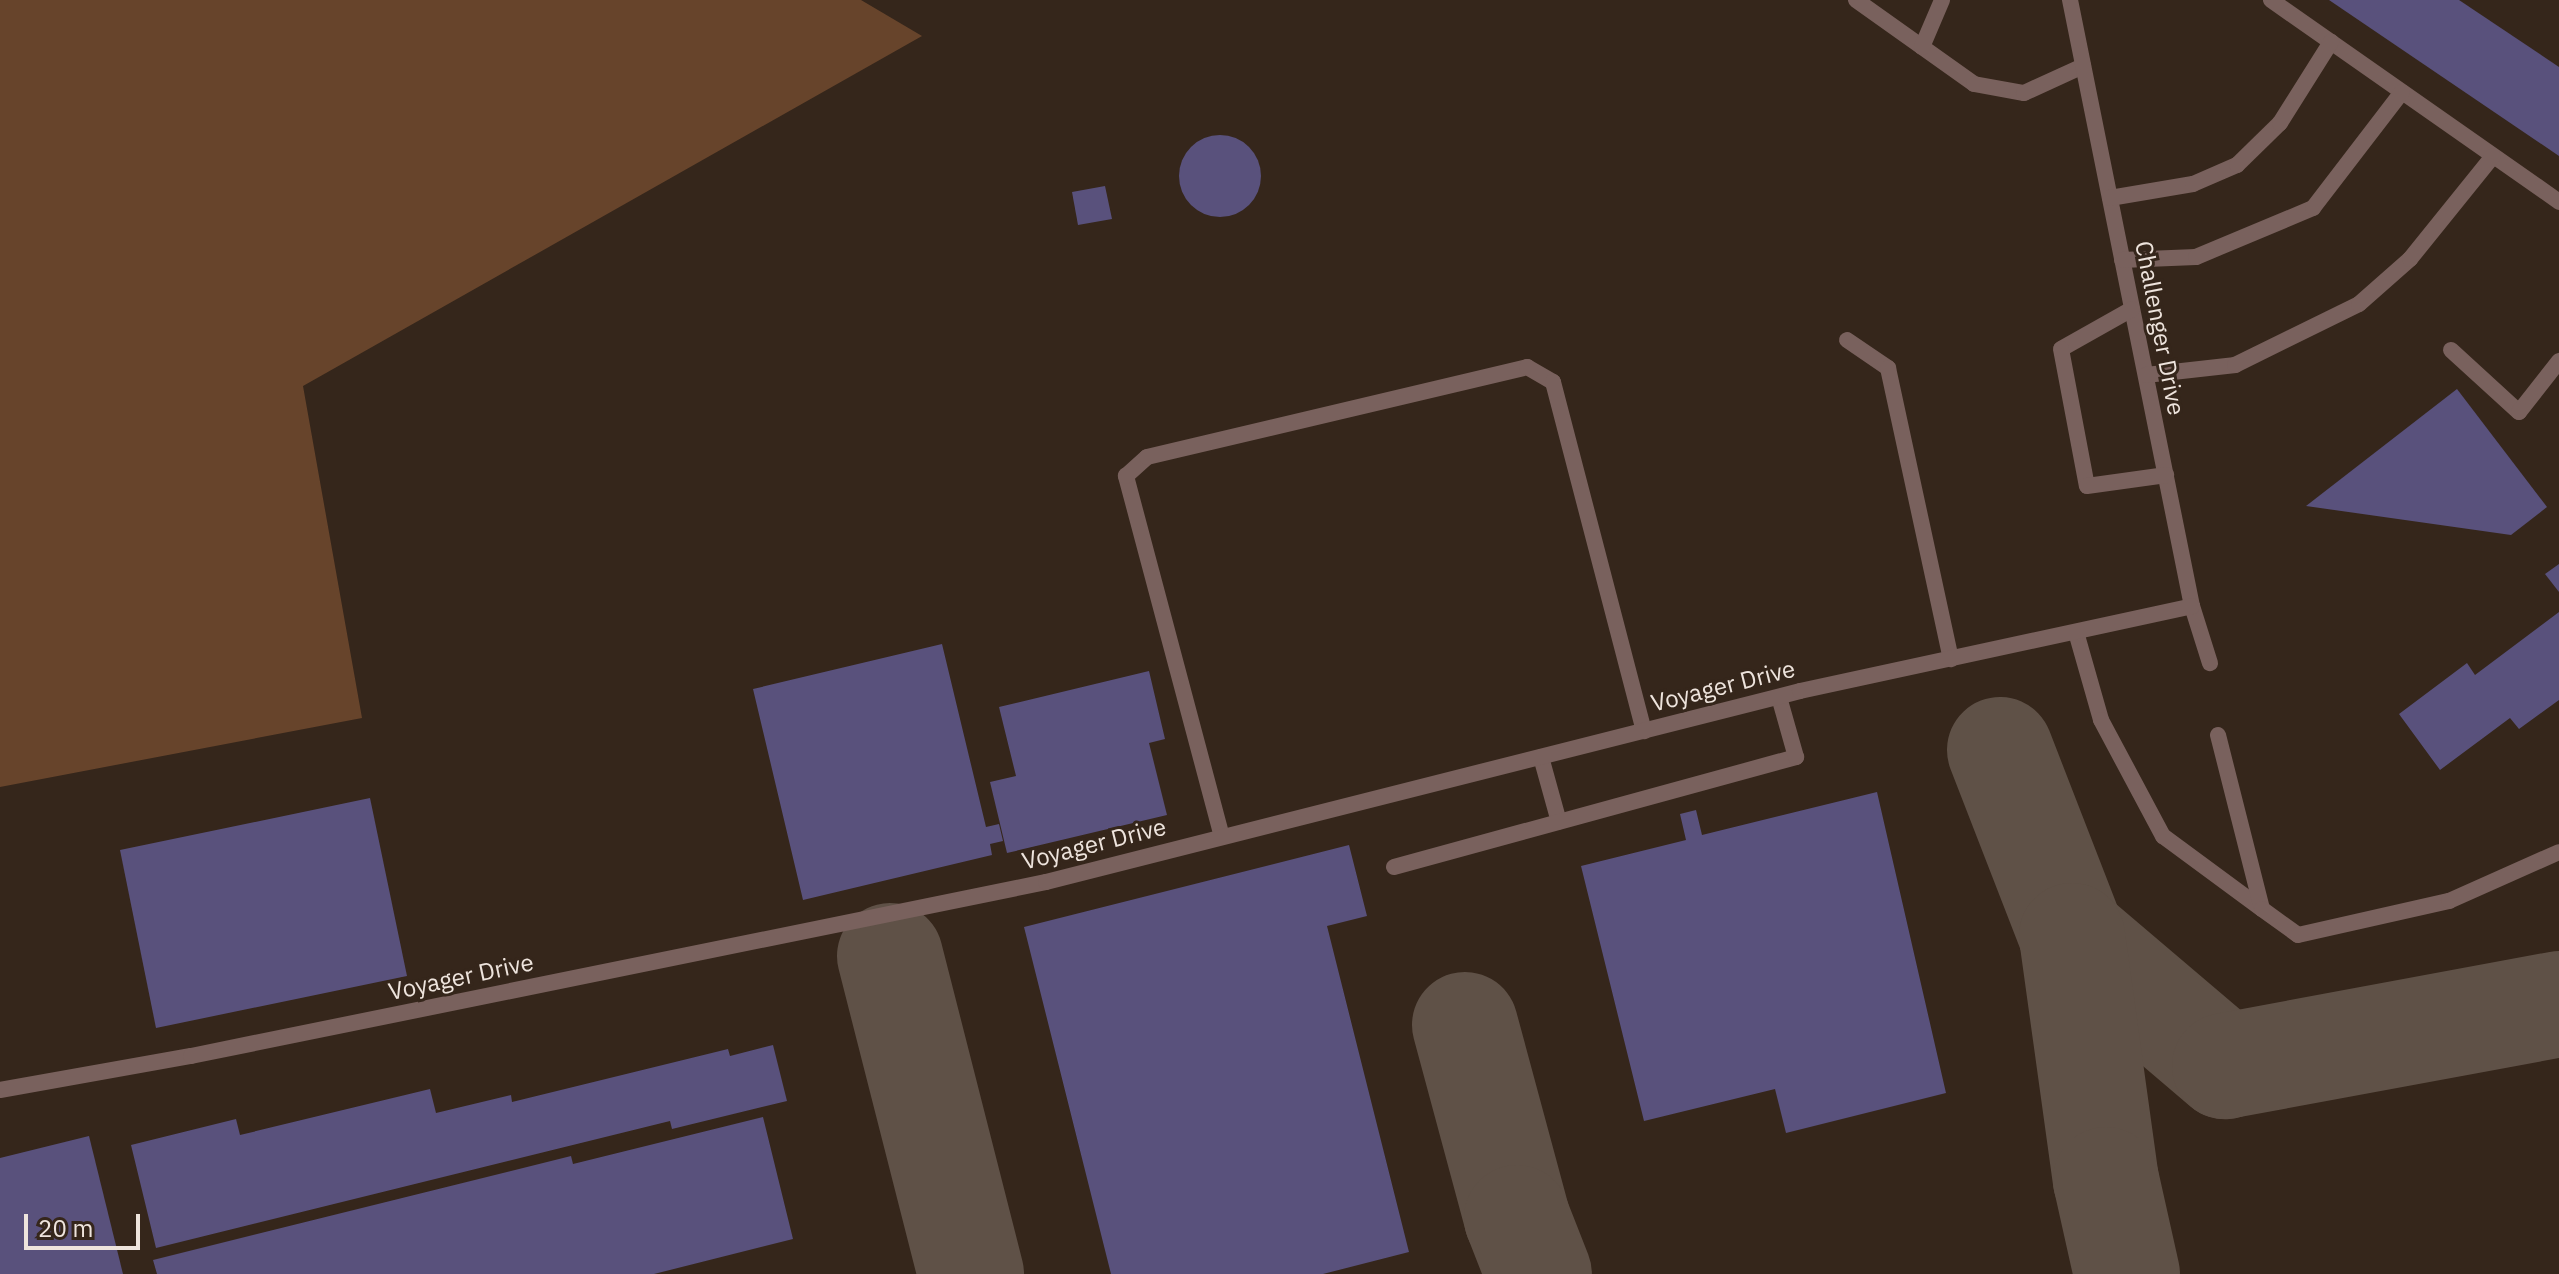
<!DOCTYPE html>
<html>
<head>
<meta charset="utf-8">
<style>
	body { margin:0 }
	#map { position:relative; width:2559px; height:1274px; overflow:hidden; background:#35261b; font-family:"IBM Plex Sans",sans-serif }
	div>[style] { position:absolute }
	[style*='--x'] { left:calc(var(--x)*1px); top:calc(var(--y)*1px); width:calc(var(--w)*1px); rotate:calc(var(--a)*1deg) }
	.green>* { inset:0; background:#67442b }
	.taxiway>* { height:106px; margin:-53px; padding:0 53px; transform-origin:53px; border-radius:53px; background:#5f5147 }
	.building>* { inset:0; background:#59517c }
	.round { border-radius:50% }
	.lane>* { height:16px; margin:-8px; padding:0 8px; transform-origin:8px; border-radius:8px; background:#79615d }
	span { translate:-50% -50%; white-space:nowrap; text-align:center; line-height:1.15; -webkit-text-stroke:6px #35261b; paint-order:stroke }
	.street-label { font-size:24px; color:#eee4dd }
	.scale { position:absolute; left:24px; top:1214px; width:116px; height:36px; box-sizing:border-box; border:4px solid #eee4dd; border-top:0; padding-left:10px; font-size:24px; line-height:28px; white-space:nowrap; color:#eee4dd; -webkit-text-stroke:6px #35261b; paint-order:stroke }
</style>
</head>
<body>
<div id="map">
	<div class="green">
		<div style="clip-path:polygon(0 0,861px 0,922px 36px,303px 386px,362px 718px,0 787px)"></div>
	</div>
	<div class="taxiway">
		<div style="--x:2000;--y:750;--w:199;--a:68.8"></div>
		<div style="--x:2072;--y:936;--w:201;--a:40.4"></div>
		<div style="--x:2225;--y:1066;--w:340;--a:-10.5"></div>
		<div style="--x:2072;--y:936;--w:246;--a:82.1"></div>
		<div style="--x:2106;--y:1180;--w:96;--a:77.4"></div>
		<div style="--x:890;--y:956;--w:328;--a:75.7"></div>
		<div style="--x:1465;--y:1025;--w:200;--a:74.9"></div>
		<div style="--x:1517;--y:1218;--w:60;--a:68.6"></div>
	</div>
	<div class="building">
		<div style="clip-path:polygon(2329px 0,2459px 0,2559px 67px,2559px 156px)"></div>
		<div class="round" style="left:1179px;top:135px;width:82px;height:82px"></div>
		<div style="clip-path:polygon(1105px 186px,1112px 219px,1078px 225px,1072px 192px)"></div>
		<div style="clip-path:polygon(2457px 389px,2547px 507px,2511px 535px,2306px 506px)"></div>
		<div style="clip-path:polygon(2559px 564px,2559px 592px,2545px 574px)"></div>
		<div style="clip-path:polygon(2559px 612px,2559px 700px,2519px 729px,2510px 718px,2440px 770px,2399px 714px,2467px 663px,2475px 675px)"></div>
		<div style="clip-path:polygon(942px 644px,986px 827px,999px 824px,1003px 841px,990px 844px,992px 855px,803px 900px,753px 689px)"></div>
		<div style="clip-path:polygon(1149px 671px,1165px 739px,1149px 743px,1167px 815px,1007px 853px,990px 782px,1016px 776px,999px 707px)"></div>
		<div style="clip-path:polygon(1877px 792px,1946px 1093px,1786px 1133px,1775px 1089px,1644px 1121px,1581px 866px,1686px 840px,1680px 814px,1696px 810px,1702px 835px)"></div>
		<div style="clip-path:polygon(370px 798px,407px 976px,156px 1028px,120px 850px)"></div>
		<div style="clip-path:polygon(1349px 845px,1367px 916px,1327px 926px,1409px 1252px,1323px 1274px,1111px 1274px,1024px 927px)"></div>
		<div style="clip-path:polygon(773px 1045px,787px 1101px,672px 1129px,670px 1121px,156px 1248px,131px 1145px,236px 1119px,240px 1135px,430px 1089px,436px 1113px,511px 1095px,512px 1102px,728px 1049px,730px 1056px)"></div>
		<div style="clip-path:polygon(763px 1117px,793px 1239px,654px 1274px,157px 1274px,153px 1260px,571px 1156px,573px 1164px)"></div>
		<div style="clip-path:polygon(89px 1136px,123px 1274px,0 1274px,0 1158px)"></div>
	</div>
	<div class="lane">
		<div style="--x:1856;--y:0;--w:145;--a:35.4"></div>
		<div style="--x:1974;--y:84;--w:51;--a:10.2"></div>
		<div style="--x:2024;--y:93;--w:65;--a:-24.6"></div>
		<div style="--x:2070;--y:0;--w:618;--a:78.62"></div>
		<div style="--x:2192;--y:606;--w:60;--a:72.5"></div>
		<div style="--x:2271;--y:0;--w:352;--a:35"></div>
		<div style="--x:1922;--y:47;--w:51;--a:-66.9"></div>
		<div style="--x:2110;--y:198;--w:84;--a:-9.6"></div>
		<div style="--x:2193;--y:184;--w:48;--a:-23.4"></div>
		<div style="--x:2237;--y:165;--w:60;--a:-44.3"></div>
		<div style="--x:2280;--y:123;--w:96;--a:-57.8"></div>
		<div style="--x:2122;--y:260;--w:74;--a:-2.3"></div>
		<div style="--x:2196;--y:257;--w:127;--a:-22.7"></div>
		<div style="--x:2313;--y:208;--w:146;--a:-52.5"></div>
		<div style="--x:2132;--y:309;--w:81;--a:150.6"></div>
		<div style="--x:2061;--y:349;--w:139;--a:79.3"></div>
		<div style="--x:2087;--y:486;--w:80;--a:-7.9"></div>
		<div style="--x:1847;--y:340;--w:50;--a:34.3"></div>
		<div style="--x:1888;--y:368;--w:298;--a:77.8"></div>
		<div style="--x:2451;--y:350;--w:92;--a:42.4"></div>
		<div style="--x:2519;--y:412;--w:65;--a:-51.9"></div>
		<div style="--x:2146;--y:375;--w:90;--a:-6.4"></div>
		<div style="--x:2235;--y:365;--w:138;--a:-26.2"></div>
		<div style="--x:2359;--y:304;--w:68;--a:-41.4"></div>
		<div style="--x:2410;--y:259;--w:132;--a:-51.1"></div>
		<div style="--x:2076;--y:632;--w:91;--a:74.1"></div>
		<div style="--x:2101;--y:720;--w:132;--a:61.9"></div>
		<div style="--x:2163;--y:836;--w:123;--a:36.4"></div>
		<div style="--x:2218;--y:735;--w:179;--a:75.8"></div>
		<div style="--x:2262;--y:909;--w:44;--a:35.8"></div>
		<div style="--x:2298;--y:935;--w:155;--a:-12.7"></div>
		<div style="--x:2449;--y:901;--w:120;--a:-24"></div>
		<div style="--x:1541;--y:757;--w:67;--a:74.5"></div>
		<div style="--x:1222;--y:837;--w:374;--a:-104.9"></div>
		<div style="--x:1126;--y:476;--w:28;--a:-42"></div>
		<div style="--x:1147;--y:457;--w:391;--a:-13.3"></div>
		<div style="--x:1527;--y:367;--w:30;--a:30"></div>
		<div style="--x:1553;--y:382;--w:361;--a:75.4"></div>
		<div style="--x:1394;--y:867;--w:417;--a:-15.3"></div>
		<div style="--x:1796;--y:757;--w:62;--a:-105.8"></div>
		<div style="--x:0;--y:1090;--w:194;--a:-10.1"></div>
		<div style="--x:191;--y:1056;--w:873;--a:-11.5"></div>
		<div style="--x:1046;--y:882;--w:778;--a:-14.21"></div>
		<div style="--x:1800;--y:691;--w:401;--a:-12.2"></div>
	</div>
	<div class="street-label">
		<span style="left:2160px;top:328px;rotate:79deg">Challenger Drive</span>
		<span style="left:1723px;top:686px;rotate:-14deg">Voyager Drive</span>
		<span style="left:1094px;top:844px;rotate:-14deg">Voyager Drive</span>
		<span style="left:461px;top:977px;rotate:-12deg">Voyager Drive</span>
	</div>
	<div class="scale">20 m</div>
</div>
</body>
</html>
